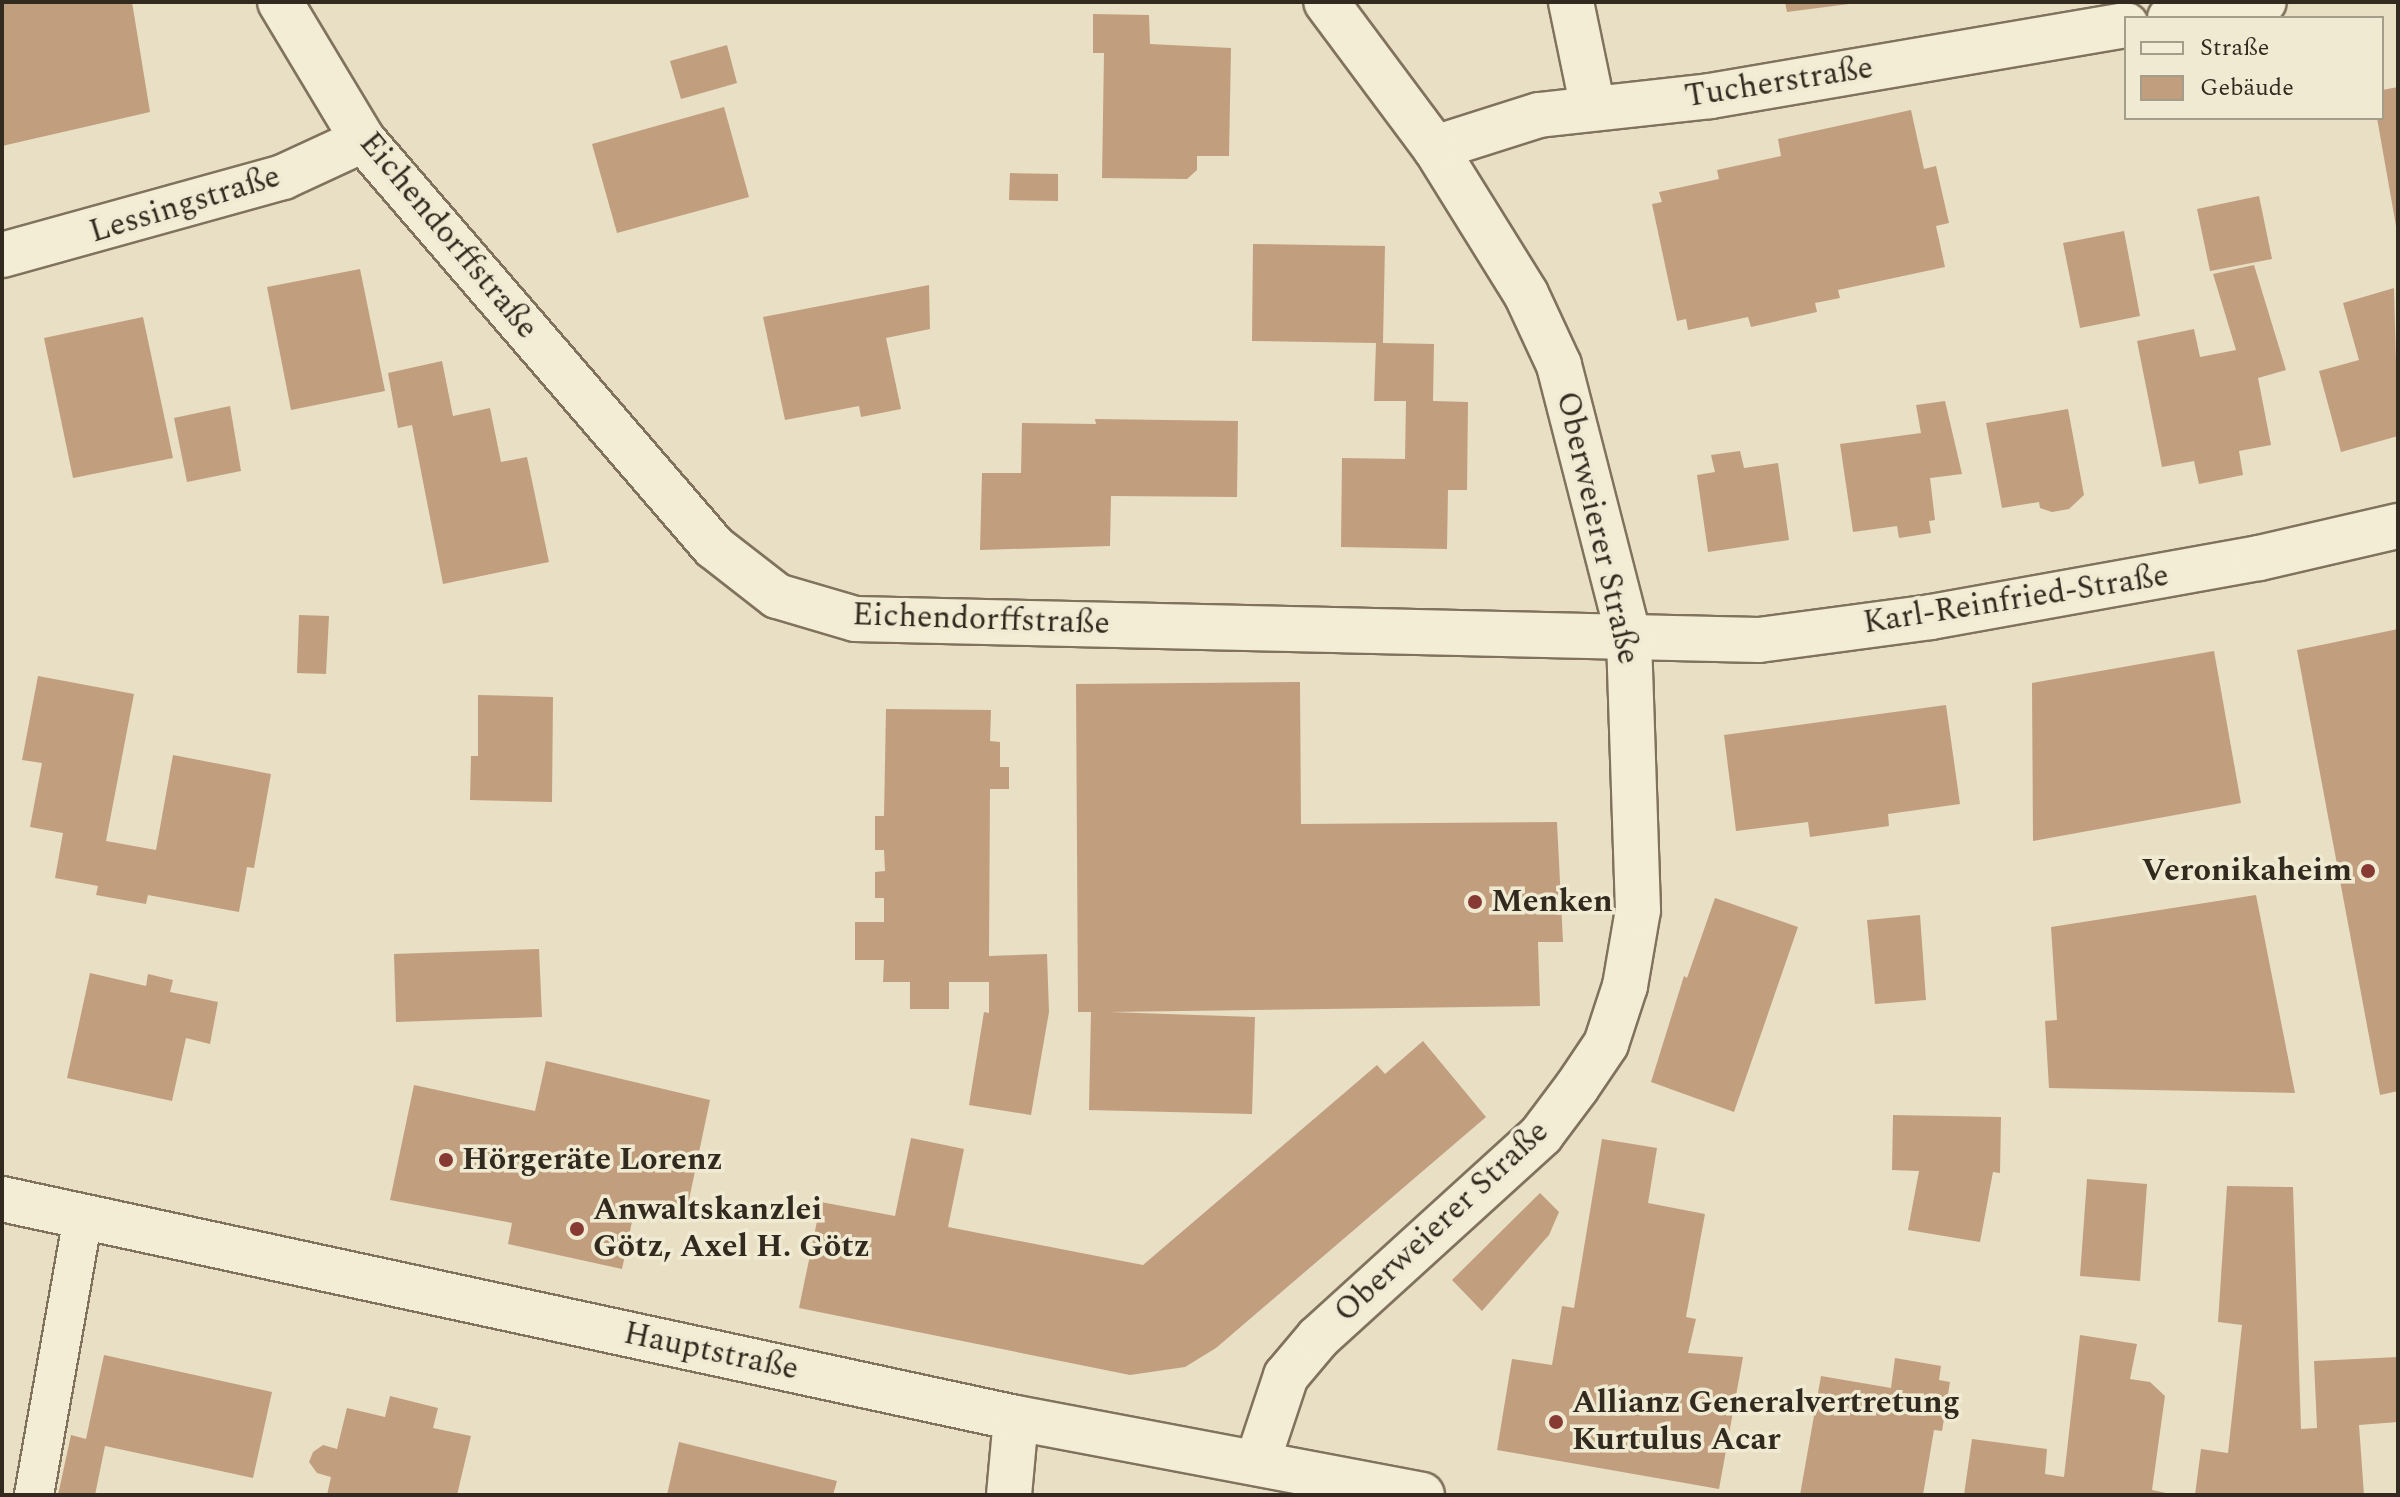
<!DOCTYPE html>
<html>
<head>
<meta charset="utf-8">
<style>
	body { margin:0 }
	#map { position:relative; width:2400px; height:1497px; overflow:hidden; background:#e8dfc4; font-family:Spectral,serif }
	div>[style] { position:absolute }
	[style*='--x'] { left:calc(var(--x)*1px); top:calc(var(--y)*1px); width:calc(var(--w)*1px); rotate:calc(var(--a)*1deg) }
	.building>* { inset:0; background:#c19f7e }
	.roads { filter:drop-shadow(2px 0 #80725d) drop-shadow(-2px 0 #80725d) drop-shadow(0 2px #80725d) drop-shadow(0 -2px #80725d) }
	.service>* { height:38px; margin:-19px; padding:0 19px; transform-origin:19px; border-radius:19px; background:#f4edd6 }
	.minor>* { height:44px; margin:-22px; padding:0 22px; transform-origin:22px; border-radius:22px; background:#f4edd6 }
	.tertiary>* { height:44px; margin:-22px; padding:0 22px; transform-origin:22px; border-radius:22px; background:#f4edd6 }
	.dots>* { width:22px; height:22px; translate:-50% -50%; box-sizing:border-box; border:4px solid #f0ead2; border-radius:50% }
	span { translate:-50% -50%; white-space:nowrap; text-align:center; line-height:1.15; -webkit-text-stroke:7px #f0ead2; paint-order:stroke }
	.street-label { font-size:32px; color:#32291f }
	.poi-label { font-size:32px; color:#32291f; font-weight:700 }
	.right { translate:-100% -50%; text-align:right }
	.left { translate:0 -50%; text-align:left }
	.frame { position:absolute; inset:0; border:4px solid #32291f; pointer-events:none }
	.legend { position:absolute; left:2124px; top:16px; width:260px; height:104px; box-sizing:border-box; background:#f0ead2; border:2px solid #a49d8a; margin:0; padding:10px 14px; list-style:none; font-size:24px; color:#32291f }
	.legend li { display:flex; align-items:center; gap:16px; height:40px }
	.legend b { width:40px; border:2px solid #a49d8a }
</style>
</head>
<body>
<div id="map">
	<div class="building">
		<div style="clip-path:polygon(2px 2px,132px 2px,150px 112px,2px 146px)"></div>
		<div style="clip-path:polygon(1785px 2px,1849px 2px,1849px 4px,1787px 12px)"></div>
		<div style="clip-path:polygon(1093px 14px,1149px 15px,1150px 44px,1231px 48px,1229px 156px,1197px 156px,1197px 170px,1187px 179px,1102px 178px,1104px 53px,1093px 53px)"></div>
		<div style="clip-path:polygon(727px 45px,737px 83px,681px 99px,670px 61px)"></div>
		<div style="clip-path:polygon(2398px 87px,2398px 226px,2396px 226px,2377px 118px,2382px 118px,2382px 90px)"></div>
		<div style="clip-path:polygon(724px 107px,749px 197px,617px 233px,592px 144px)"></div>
		<div style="clip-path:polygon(1911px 110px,1924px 169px,1936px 166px,1949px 223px,1936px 226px,1945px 267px,1838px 290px,1840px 298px,1815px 303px,1817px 312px,1751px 327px,1748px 317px,1688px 330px,1686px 319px,1677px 321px,1652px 204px,1662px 202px,1659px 192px,1719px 179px,1717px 170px,1781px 156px,1778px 139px)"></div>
		<div style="clip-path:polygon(1010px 173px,1058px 174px,1058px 201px,1009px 200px)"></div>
		<div style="clip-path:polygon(2259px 196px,2272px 259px,2210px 271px,2197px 209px)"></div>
		<div style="clip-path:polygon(2124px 231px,2140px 316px,2080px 328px,2063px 243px)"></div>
		<div style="clip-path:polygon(1253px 244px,1385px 246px,1383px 343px,1434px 344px,1433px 401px,1468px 402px,1467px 490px,1448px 490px,1447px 549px,1341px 547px,1342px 458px,1405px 459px,1406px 401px,1374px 401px,1376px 343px,1252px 341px)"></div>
		<div style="clip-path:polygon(2254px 265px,2286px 370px,2258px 378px,2271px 445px,2239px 451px,2243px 475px,2199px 484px,2194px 461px,2162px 467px,2137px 341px,2194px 329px,2200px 357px,2236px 350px,2213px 274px)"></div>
		<div style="clip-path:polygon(360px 269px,385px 391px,291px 410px,267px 287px)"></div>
		<div style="clip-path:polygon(929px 285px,930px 329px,886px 338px,901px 409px,861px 417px,859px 406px,785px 420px,763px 317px)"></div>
		<div style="clip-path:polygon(2394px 288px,2398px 436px,2341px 452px,2319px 371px,2359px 360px,2343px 303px)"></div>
		<div style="clip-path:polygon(143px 317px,173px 458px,73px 478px,44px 338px)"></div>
		<div style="clip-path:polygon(442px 361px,453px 416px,490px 408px,501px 462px,527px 457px,549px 562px,443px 584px,412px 425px,398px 428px,388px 373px)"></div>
		<div style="clip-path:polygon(1945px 401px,1962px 474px,1930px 478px,1935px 520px,1929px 521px,1931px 533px,1899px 538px,1897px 526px,1853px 532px,1840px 444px,1921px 433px,1916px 405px)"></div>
		<div style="clip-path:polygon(230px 406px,241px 471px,187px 482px,174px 418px)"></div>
		<div style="clip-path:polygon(2068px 409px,2084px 495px,2069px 509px,2052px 512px,2040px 508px,2039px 502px,2002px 508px,1986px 423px)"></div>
		<div style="clip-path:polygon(1095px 419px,1238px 421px,1237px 497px,1111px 496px,1110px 546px,980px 550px,982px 473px,1021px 473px,1022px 423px,1096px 424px)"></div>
		<div style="clip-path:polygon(1740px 451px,1744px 468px,1778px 463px,1789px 540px,1708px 552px,1697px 475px,1715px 472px,1711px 455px)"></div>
		<div style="clip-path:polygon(299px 615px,329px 616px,326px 674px,297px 673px)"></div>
		<div style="clip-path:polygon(2398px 629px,2398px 1091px,2380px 1095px,2297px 650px)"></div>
		<div style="clip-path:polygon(2214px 651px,2241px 803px,2033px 841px,2032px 683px)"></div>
		<div style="clip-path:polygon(38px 676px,134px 694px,106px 841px,156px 850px,173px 755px,271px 774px,254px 868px,247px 867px,239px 912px,148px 895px,146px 904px,96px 895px,98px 886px,55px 878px,63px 833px,30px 827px,42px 763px,22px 760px)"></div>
		<div style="clip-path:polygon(1300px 682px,1301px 824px,1557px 822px,1563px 942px,1538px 942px,1540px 1006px,1109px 1012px,1255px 1017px,1252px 1114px,1089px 1110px,1091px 1012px,1078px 1012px,1076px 684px)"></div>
		<div style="clip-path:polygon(478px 695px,553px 697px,552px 802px,470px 800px,471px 756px,478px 756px)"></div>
		<div style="clip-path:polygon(1946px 705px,1960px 804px,1888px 814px,1889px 826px,1810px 837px,1808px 822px,1736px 831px,1724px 735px)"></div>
		<div style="clip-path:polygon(886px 709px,991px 710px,990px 741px,1000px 742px,1000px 767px,1009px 767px,1009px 789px,990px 789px,989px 956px,1047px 954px,1049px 1012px,1031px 1115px,969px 1105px,984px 1012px,989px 1013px,989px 982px,949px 982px,949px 1009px,910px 1009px,910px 982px,883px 982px,884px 960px,855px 960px,855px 922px,884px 922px,884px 898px,875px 898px,875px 872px,885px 871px,884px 850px,875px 850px,875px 816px,884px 816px)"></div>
		<div style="clip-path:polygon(2256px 895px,2295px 1093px,2049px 1088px,2045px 1021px,2057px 1020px,2051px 927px)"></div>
		<div style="clip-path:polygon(1715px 898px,1798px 927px,1734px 1112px,1651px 1082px,1684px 976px,1687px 978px)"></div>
		<div style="clip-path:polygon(1920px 915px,1926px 1000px,1875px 1004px,1867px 920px)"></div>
		<div style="clip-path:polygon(539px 949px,542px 1017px,396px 1022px,394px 954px)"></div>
		<div style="clip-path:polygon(90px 973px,146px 986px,148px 974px,173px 980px,170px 992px,218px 1002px,210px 1044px,186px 1038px,172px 1101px,67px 1078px)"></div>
		<div style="clip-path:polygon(1423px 1041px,1486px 1117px,1216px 1348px,1185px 1367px,1130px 1375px,799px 1308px,821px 1202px,895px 1216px,911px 1138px,964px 1149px,948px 1227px,1143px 1265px,1377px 1065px,1385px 1074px)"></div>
		<div style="clip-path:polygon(546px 1061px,710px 1100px,686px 1214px,636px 1203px,622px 1269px,508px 1244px,512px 1223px,390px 1200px,414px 1085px,535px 1111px)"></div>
		<div style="clip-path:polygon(1893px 1115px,2001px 1117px,2000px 1173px,1993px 1172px,1980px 1242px,1908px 1230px,1919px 1171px,1892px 1170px)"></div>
		<div style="clip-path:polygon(1602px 1139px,1657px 1148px,1648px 1203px,1705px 1214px,1686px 1317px,1696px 1319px,1688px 1353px,1743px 1357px,1719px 1489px,1497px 1450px,1512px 1359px,1552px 1365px,1562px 1306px,1574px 1308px)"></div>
		<div style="clip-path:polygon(2087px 1179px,2147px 1184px,2140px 1281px,2080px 1276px)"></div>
		<div style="clip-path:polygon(2227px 1186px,2293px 1187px,2301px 1429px,2317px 1428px,2314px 1361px,2398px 1357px,2398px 1422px,2359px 1425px,2364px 1495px,2195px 1495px,2201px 1449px,2228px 1453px,2242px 1325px,2218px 1322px)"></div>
		<div style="clip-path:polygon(1540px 1193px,1559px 1212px,1549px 1235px,1482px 1311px,1452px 1280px)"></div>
		<div style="clip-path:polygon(2080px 1335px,2137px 1344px,2130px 1379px,2150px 1382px,2165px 1396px,2152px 1490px,2176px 1495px,1964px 1495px,1972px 1439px,2047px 1449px,2045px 1474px,2064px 1477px)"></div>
		<div style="clip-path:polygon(104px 1355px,272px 1392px,253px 1478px,105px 1446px,95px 1495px,58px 1495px,71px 1435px,86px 1439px)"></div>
		<div style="clip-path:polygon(1895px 1358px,1941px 1366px,1939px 1380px,1950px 1382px,1942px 1431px,1934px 1430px,1923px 1495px,1800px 1495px,1821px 1376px,1891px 1388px)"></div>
		<div style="clip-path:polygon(390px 1396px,438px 1408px,433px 1428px,471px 1436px,457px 1495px,327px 1495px,331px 1477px,317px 1473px,309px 1462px,313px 1452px,323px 1445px,337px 1449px,347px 1408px,385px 1417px)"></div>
		<div style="clip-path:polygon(679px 1442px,837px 1481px,833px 1495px,667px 1495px)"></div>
	</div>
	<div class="roads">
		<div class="service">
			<div style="--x:34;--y:1495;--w:283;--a:-80"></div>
		</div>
		<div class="minor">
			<div style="--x:280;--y:2;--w:161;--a:59"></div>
			<div style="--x:363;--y:140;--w:537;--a:49.23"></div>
			<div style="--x:714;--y:547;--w:80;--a:37.9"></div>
			<div style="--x:777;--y:596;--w:81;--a:16.4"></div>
			<div style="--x:855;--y:619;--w:904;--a:1.33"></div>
			<div style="--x:1759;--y:640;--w:174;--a:-7.6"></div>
			<div style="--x:1931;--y:617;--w:333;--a:-10.2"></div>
			<div style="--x:2259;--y:558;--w:143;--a:-13"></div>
			<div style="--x:1571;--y:2;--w:108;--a:78.3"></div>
			<div style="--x:2170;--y:18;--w:95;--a:-9.7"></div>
			<div style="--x:1435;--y:148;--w:109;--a:-17.6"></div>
			<div style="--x:1539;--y:115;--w:172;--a:-6.3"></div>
			<div style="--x:1710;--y:96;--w:422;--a:-9.7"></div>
			<div style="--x:2;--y:255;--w:292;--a:-15.5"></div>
			<div style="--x:283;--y:177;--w:88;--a:-24.8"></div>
			<div style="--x:1257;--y:1463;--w:92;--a:-71.6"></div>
			<div style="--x:1286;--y:1376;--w:50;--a:-49.9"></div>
			<div style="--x:1318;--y:1338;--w:302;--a:-42.3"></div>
			<div style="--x:1541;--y:1135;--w:60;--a:-53.1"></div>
			<div style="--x:1577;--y:1087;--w:52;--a:-56"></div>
			<div style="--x:1606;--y:1044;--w:61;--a:-71.9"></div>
			<div style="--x:1625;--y:986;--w:77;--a:-80.3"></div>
			<div style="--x:1638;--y:910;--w:272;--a:-91.9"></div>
			<div style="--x:1629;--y:638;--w:282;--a:-104.4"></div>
			<div style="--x:1559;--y:365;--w:78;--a:-114.9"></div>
			<div style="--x:1526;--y:294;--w:172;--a:-121.9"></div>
			<div style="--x:1435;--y:148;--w:182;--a:-126.7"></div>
			<div style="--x:1009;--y:1495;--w:77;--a:-84.8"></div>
		</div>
		<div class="tertiary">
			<div style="--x:2;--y:1199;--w:1037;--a:12.19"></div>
			<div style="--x:1016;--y:1418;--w:413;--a:10.7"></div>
		</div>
	</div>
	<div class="dots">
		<div style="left:2368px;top:871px;background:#873a34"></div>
		<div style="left:1475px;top:902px;background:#873a34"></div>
		<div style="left:446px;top:1160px;background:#873a34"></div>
		<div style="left:577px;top:1229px;background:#873a34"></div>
		<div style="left:1556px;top:1422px;background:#873a34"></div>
	</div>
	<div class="street-label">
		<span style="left:1779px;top:83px;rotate:-9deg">Tucherstraße</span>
		<span style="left:185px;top:205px;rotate:-17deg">Lessingstraße</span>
		<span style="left:448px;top:236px;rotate:50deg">Eichendorffstraße</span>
		<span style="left:1597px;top:528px;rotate:77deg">Oberweierer Straße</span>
		<span style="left:2016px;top:600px;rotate:-9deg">Karl-Reinfried-Straße</span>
		<span style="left:981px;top:620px;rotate:2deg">Eichendorffstraße</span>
		<span style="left:1442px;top:1222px;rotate:-43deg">Oberweierer Straße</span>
		<span style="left:711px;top:1352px;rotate:12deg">Hauptstraße</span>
	</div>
	<div class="poi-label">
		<span class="right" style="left:2352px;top:871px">Veronikaheim</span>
		<span class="left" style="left:1491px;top:902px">Menken</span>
		<span class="left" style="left:462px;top:1160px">Hörgeräte Lorenz</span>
		<span class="left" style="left:593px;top:1229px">Anwaltskanzlei<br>Götz, Axel H. Götz</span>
		<span class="left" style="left:1572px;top:1422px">Allianz Generalvertretung<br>Kurtulus Acar</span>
	</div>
	<div class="frame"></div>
	<ul class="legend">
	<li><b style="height:10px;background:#f4edd6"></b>Straße</li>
	<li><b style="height:22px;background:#c19f7e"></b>Gebäude</li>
	</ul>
</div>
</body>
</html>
